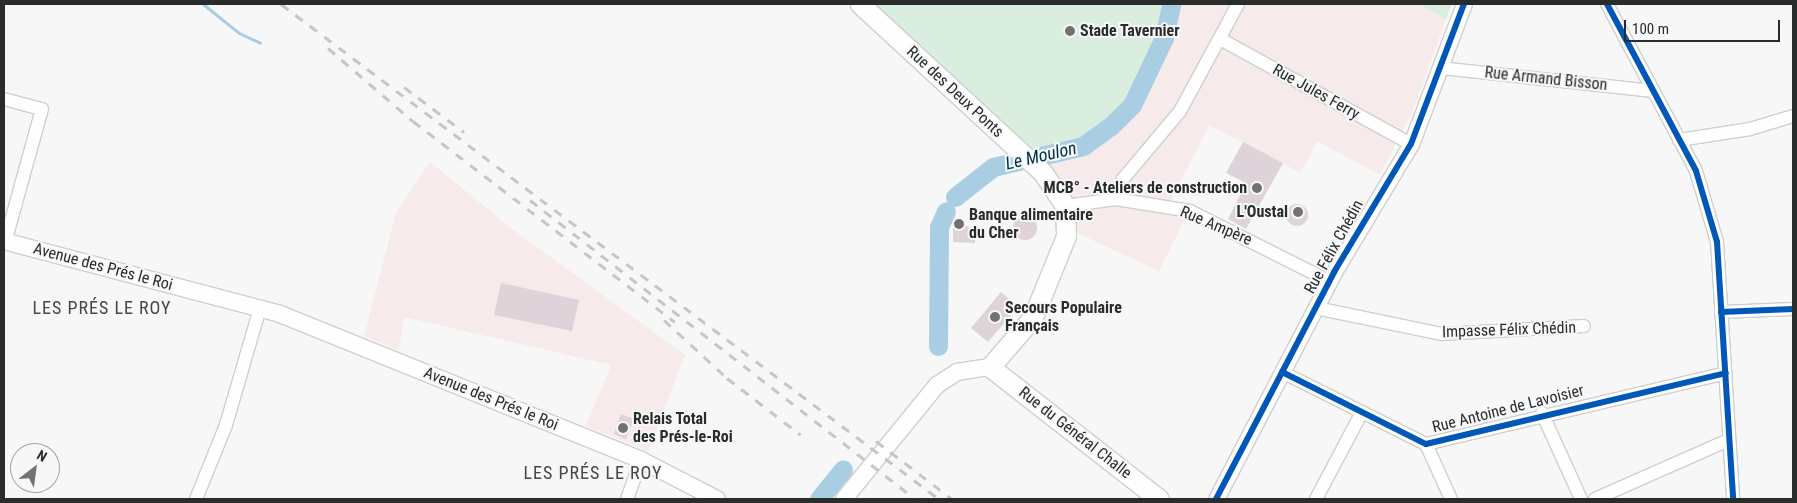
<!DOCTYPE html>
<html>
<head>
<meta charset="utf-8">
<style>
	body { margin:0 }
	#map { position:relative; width:1797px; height:503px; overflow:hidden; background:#f7f7f7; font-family:"Roboto Condensed",sans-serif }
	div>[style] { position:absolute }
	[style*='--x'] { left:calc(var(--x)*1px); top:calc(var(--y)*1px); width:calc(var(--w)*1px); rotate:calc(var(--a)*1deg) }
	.commercial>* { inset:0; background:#f6eaea }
	.green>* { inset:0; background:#d9eedf }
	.stream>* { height:3px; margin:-1.5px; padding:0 1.5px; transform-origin:1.5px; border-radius:1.5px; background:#a9cee3 }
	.river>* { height:19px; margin:-9.5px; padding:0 9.5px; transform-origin:9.5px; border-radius:9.5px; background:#a9cee3 }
	.building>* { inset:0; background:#ddd3d8 }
	.round { border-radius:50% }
	.roads { filter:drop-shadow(1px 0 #cfcfcf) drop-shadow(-1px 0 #cfcfcf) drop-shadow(0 1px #cfcfcf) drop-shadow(0 -1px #cfcfcf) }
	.minor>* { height:12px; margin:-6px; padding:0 6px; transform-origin:6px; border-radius:6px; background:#fefefe }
	.tertiary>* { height:15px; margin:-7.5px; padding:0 7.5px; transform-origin:7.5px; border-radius:7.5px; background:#fefefe }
	.secondary>* { height:16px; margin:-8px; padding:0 8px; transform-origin:8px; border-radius:8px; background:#fefefe }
	.primary>* { height:19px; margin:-9.5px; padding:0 9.5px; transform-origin:9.5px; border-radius:9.5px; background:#fefefe }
	.rail>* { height:3px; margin-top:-1.5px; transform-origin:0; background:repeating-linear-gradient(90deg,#c6c6c6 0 9px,transparent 0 18px) }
	.cycleway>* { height:6px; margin:-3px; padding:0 3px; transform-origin:3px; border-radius:3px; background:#0057b8 }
	.dots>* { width:14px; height:14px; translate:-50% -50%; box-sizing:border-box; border:2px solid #f6f7f8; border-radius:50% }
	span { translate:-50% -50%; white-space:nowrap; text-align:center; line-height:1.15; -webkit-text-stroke:4px #f6f7f8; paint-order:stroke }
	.poi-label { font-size:16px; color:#2a2b2b; font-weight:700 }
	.left { translate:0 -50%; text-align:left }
	.right { translate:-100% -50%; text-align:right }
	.street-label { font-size:16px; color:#2a2b2b }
	.water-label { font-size:18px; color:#013045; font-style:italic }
	.neighbourhood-label { font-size:18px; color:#474748; letter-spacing:1px }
	.frame { position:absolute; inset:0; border:5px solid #2a2b2b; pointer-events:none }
	.north { position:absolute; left:10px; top:443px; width:50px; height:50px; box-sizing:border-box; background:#f6f7f8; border:1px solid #a4a5a6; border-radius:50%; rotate:30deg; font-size:14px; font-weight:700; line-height:20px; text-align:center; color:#2a2b2b }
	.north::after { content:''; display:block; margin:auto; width:18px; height:22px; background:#727272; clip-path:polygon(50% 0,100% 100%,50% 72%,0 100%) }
	.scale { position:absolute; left:1624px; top:20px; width:156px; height:22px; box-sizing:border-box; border:2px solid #2a2b2b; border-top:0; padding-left:6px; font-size:15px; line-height:18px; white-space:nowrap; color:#2a2b2b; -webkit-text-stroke:4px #f6f7f8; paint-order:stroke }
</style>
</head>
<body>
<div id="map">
	<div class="commercial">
		<div style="clip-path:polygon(1171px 4px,1419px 4px,1446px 19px,1413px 110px,1380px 175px,1317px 141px,1301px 173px,1209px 125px,1172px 198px,1185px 219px,1159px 271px,1075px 232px,1072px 202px,1064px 186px,1033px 158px,1064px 153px,1132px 105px,1164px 37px)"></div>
		<div style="clip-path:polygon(430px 162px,511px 228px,685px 355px,648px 451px,586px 426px,611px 365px,404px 317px,399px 350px,364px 336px,396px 213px)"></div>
	</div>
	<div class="green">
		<div style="clip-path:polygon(851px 4px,1171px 4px,1172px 17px,1132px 105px,1111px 126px,1083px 146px,1033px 158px,849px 8px)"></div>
		<div style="clip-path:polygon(1419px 4px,1452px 4px,1446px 19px)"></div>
	</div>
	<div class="stream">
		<div style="--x:203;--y:4;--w:46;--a:38.9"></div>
		<div style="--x:239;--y:33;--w:23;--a:25"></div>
	</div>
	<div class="river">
		<div style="--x:955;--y:197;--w:48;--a:-38.3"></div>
		<div style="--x:993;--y:167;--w:92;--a:-13.1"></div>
		<div style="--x:1083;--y:146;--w:34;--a:-36"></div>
		<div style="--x:1111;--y:126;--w:30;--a:-45"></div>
		<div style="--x:1132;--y:105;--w:74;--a:-64.5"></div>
		<div style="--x:1164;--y:38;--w:35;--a:-78"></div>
		<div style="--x:938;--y:346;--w:119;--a:-89.5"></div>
		<div style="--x:939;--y:227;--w:17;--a:-66"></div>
		<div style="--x:819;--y:499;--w:38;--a:-51"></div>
	</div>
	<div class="building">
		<div style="clip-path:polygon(1243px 142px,1283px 163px,1246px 229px,1228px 219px,1246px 183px,1226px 173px)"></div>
		<div class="round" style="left:1286px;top:204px;width:22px;height:22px"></div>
		<div style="clip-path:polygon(953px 216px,975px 232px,975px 243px,953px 242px)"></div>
		<div class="round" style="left:1013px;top:216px;width:24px;height:24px"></div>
		<div style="clip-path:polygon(501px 283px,579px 300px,572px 331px,494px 315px)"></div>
		<div style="clip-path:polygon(1001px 292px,1018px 307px,988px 342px,971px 328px)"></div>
		<div style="clip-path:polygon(621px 414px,634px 419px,626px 439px,614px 434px)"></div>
	</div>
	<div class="roads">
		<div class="minor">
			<div style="--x:1607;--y:4;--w:189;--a:61.9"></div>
			<div style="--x:1696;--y:171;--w:74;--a:73.5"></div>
			<div style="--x:1717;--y:242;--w:257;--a:86.4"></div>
			<div style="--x:1220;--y:39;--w:218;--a:28.8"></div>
			<div style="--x:1441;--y:68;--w:212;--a:6.2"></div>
			<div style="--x:4;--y:99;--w:39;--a:15"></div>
			<div style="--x:42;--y:109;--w:138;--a:105.5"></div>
			<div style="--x:1679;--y:140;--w:72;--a:-8.8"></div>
			<div style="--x:1750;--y:129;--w:45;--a:-16.8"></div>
			<div style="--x:1116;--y:199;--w:21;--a:-71"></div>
			<div style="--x:1123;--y:179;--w:89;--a:-50"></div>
			<div style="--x:1180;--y:111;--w:122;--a:-61.5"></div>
			<div style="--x:1065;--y:206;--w:51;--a:-7.8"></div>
			<div style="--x:1116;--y:199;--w:75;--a:9.2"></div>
			<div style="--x:1190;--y:211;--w:156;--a:26.7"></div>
			<div style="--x:1316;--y:308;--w:129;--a:11.7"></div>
			<div style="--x:1442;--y:334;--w:142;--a:-3.2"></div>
			<div style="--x:1721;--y:312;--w:72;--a:-2.4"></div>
			<div style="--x:1282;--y:372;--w:161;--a:26.6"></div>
			<div style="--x:1426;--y:444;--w:308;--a:-13.3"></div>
			<div style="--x:1542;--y:413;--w:94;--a:65.6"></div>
			<div style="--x:1426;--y:444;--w:60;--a:65.6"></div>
			<div style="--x:196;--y:499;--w:80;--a:-67.9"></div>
			<div style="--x:226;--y:425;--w:122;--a:-73.8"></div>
			<div style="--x:627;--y:499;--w:41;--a:-70.3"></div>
			<div style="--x:1316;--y:499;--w:98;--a:-62.1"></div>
			<div style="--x:1595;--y:499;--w:146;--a:-23.8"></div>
		</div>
		<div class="tertiary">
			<div style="--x:1216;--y:499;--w:256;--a:-62.5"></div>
			<div style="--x:1334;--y:272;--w:149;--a:-59"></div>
			<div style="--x:1411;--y:144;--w:150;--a:-69.3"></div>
		</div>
		<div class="secondary">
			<div style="--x:4;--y:241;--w:285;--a:14.8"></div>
			<div style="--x:280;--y:314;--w:389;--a:22"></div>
			<div style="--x:641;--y:460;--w:85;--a:27.2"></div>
			<div style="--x:844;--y:499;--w:147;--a:-50.8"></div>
			<div style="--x:937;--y:385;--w:24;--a:-33"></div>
			<div style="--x:957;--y:372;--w:33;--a:-9"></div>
		</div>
		<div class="primary">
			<div style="--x:860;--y:4;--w:249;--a:42.7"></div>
			<div style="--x:1043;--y:173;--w:40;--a:56"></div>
			<div style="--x:1065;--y:206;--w:30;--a:88"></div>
			<div style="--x:1066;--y:236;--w:87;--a:112.2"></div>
			<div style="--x:1033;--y:317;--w:66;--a:130.7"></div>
			<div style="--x:990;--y:367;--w:214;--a:38"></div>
		</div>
	</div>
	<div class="rail">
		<div style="--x:281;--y:4;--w:823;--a:36.95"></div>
		<div style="--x:328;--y:48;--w:112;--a:40.7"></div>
		<div style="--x:413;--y:121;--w:330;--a:37.5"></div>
		<div style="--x:404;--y:87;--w:75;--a:36.9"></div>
		<div style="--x:530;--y:200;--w:487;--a:37.8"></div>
		<div style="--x:664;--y:320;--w:86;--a:42.6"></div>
		<div style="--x:727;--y:378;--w:93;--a:37.6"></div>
		<div style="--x:876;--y:441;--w:96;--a:37.3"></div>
	</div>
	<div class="cycleway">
		<div style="--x:1607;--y:4;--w:189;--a:61.9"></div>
		<div style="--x:1696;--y:171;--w:74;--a:73.5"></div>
		<div style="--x:1717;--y:242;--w:257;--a:86.4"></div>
		<div style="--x:1721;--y:312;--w:72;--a:-2.4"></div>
		<div style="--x:1282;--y:372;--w:161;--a:26.6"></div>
		<div style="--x:1426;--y:444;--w:308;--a:-13.3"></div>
		<div style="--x:1216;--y:499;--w:256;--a:-62.5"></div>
		<div style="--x:1334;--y:272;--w:149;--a:-59"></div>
		<div style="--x:1411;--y:144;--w:150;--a:-69.3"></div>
	</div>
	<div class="dots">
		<div style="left:1070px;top:31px;background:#727272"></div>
		<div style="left:1257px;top:188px;background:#727272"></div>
		<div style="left:1298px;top:212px;background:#727272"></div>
		<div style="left:959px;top:224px;background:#727272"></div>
		<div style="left:995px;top:317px;background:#727272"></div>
		<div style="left:623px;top:428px;background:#727272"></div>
	</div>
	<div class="poi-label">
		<span class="left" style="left:1080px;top:31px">Stade Tavernier</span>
		<span class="right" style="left:1247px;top:188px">MCB° - Ateliers de construction</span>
		<span class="right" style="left:1288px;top:212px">L'Oustal</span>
		<span class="left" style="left:969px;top:224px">Banque alimentaire<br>du Cher</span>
		<span class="left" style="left:1005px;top:317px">Secours Populaire<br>Français</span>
		<span class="left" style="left:633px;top:428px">Relais Total<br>des Prés-le-Roi</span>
	</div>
	<div class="street-label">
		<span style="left:1546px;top:79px;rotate:6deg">Rue Armand Bisson</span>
		<span style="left:955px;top:92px;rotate:43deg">Rue des Deux Ponts</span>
		<span style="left:1316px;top:92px;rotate:29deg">Rue Jules Ferry</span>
		<span style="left:1216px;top:226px;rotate:23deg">Rue Ampère</span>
		<span style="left:1334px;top:247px;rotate:-61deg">Rue Félix Chédin</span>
		<span style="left:103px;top:267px;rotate:15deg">Avenue des Prés le Roi</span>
		<span style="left:1509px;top:330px;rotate:-2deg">Impasse Félix Chédin</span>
		<span style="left:491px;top:399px;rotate:22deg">Avenue des Prés le Roi</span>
		<span style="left:1508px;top:409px;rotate:-14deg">Rue Antoine de Lavoisier</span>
		<span style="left:1075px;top:433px;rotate:38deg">Rue du Général Challe</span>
	</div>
	<div class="water-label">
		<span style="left:1041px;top:156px;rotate:-13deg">Le Moulon</span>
	</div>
	<div class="neighbourhood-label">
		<span style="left:102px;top:308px">LES PRÉS LE ROY</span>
		<span style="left:593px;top:473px">LES PRÉS LE ROY</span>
	</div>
	<div class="frame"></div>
	<div class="north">N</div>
	<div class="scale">100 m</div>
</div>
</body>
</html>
